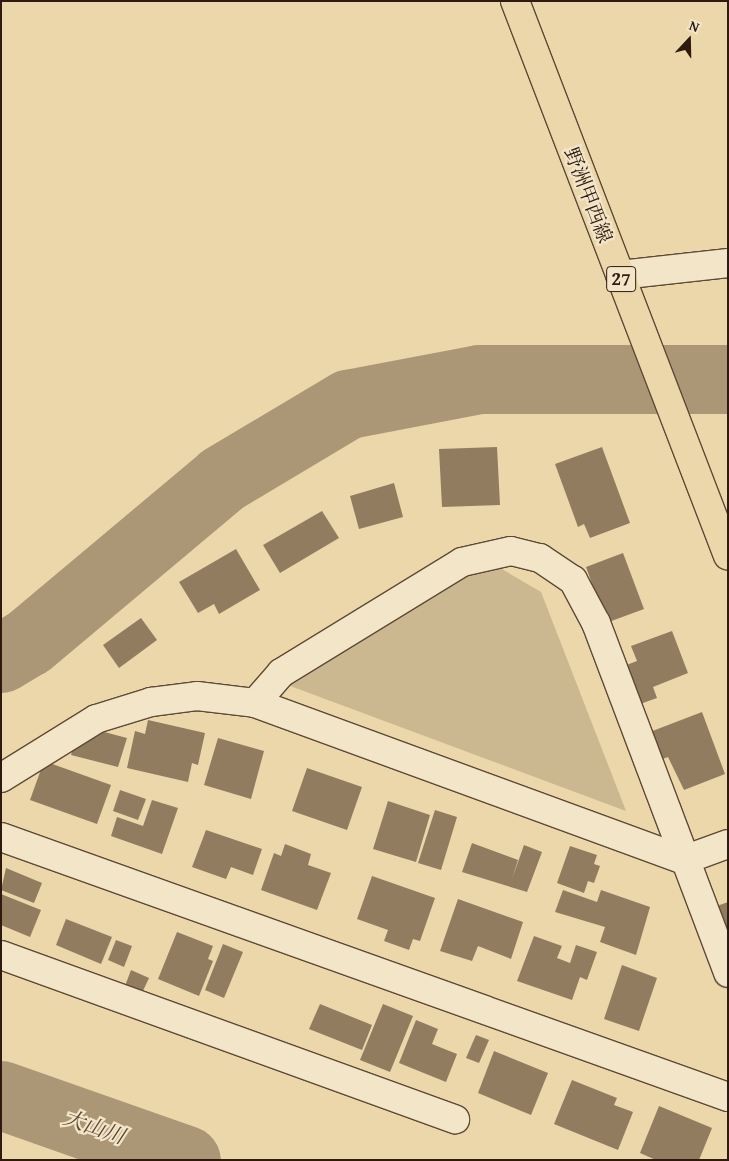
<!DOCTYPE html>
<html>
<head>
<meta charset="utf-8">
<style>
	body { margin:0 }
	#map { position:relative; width:729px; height:1161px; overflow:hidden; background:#ebd7aa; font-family:"Gentium Book Plus","Noto Serif JP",serif }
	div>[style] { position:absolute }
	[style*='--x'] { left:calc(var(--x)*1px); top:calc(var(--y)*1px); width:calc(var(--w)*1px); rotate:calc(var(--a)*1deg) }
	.green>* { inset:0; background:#cbb790 }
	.river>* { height:69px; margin:-34.5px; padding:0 34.5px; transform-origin:34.5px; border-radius:34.5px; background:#ab9776 }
	.building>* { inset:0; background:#917c60 }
	.roads { filter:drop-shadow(1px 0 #5e4936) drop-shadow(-1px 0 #5e4936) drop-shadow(0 1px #5e4936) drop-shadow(0 -1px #5e4936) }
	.minor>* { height:28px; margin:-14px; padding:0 14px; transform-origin:14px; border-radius:14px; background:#f2e5c8 }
	.secondary>* { height:28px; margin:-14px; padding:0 14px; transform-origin:14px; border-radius:14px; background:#f2e5c8 }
	.primary>* { height:28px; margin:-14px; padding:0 14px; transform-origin:14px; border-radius:14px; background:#ebd7aa }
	span { translate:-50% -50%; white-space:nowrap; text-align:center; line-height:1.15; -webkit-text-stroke:4.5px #f2e5c8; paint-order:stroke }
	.shield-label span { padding:1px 4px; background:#f2e5c8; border:1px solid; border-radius:4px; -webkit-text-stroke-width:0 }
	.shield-label { font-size:19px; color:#2f1a10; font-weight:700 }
	.street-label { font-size:20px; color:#2f1a10 }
	.water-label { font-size:21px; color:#5a4634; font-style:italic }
	.frame { position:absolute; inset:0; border:2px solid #2f1a10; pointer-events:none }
	.north { position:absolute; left:664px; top:15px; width:50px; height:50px; -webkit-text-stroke:4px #f2e5c8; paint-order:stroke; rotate:21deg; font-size:14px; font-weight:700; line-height:20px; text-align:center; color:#2f1a10 }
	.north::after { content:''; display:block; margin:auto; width:18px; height:22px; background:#2f1a10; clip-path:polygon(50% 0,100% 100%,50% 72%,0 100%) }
</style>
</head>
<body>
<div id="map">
	<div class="green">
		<div style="clip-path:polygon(451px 568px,500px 568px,541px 592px,626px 811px,285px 684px)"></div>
	</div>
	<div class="river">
		<div style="--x:1;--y:658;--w:31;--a:-31"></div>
		<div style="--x:28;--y:642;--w:253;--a:-40"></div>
		<div style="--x:222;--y:479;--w:147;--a:-30.8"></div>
		<div style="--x:348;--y:404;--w:133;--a:-10.8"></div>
		<div style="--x:479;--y:379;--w:249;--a:0"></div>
		<div style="--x:1;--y:1095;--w:196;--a:19.4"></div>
	</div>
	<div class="building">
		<div style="clip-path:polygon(497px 447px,500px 505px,442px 507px,439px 449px)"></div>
		<div style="clip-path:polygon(602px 447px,630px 523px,590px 538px,584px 524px,578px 527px,555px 464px)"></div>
		<div style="clip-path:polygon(394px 483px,403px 517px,359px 529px,350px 496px)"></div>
		<div style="clip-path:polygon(322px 511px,339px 538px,280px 573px,263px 545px)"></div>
		<div style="clip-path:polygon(236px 549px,260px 590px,219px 614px,214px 604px,198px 613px,179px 582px)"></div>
		<div style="clip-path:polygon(623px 553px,644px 609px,606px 623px,586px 567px)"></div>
		<div style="clip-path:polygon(141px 618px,157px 640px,119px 668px,103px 645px)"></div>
		<div style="clip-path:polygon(672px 631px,688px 673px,653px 687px,657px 698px,623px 710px,611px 671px,637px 661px,631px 646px)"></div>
		<div style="clip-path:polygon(702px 712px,725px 774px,684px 790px,668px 757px,652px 763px,642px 735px)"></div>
		<div style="clip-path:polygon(148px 720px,205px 733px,198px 765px,192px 763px,188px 782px,127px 768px,135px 731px,145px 734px)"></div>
		<div style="clip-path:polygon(93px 729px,127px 738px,118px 767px,71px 755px,76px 737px,90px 740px)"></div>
		<div style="clip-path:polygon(218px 738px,264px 751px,251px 799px,204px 785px)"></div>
		<div style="clip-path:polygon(44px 761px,111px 785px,97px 824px,30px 800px)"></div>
		<div style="clip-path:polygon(307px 768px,362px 787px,347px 830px,292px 811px)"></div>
		<div style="clip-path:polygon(120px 790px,146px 799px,138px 820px,113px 811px)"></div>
		<div style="clip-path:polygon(152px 800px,178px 808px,162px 854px,111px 836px,117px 817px,143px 826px)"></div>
		<div style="clip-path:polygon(388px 801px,430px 815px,416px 862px,373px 849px)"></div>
		<div style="clip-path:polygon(435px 810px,457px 817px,441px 870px,418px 863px)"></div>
		<div style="clip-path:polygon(206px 830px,262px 849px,253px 875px,231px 867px,226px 879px,192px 867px)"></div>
		<div style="clip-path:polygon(472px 843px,518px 860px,512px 879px,524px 845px,542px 852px,527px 892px,462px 872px)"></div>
		<div style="clip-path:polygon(285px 844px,311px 854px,308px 865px,331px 873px,317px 910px,261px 890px,274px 853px,281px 856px)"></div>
		<div style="clip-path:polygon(570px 846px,597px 855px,594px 864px,600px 866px,594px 883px,588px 881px,584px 893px,557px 883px)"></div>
		<div style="clip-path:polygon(6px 868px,42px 883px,34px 903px,1px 890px)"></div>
		<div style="clip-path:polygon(372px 876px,435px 898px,420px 941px,413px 939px,409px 950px,384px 941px,388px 930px,357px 919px)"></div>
		<div style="clip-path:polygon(563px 890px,597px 902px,601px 890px,650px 907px,636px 955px,600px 942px,605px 927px,555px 912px)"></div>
		<div style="clip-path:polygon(1px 894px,41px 910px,30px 937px,1px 925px)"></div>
		<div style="clip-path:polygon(458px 899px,523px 922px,511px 959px,478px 946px,472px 961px,440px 951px)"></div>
		<div style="clip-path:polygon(728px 902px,728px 939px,706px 910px)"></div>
		<div style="clip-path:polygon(66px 919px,112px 937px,101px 964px,56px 945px)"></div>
		<div style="clip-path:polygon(177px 932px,213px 946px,208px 959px,213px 961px,199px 996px,158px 979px)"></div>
		<div style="clip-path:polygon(534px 936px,562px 946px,557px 958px,570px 963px,576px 945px,597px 952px,587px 980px,580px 977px,572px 1000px,517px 981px)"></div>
		<div style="clip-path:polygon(116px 940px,132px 946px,124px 967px,108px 960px)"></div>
		<div style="clip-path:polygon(223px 944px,243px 952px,224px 998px,205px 990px)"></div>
		<div style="clip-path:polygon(622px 965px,657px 978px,639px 1031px,604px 1019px)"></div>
		<div style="clip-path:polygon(131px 970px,149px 978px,142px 993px,125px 986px)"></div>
		<div style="clip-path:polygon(320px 1004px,372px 1025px,362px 1050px,309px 1029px)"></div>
		<div style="clip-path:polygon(383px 1004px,413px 1016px,390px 1072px,360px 1060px)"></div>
		<div style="clip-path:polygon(416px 1020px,438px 1029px,432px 1044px,457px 1054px,446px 1082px,399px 1063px)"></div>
		<div style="clip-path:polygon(476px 1035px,489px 1040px,479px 1063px,466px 1058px)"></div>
		<div style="clip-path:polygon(494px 1051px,548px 1073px,531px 1115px,478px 1093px)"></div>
		<div style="clip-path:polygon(572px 1080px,617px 1098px,614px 1105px,633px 1112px,618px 1150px,554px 1124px)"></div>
		<div style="clip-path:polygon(659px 1106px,712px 1128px,699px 1160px,656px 1160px,640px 1153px)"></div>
	</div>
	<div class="roads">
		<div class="minor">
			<div style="--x:255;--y:703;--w:40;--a:-49"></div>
			<div style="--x:281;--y:673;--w:212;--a:-31.5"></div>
			<div style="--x:462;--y:562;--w:50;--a:-12.7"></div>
			<div style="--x:511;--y:551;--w:30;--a:14"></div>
			<div style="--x:540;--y:558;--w:40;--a:34"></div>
			<div style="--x:573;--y:580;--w:49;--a:61.9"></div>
			<div style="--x:596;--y:623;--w:374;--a:69.3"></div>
			<div style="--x:1;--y:778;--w:112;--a:-31.8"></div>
			<div style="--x:96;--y:719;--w:58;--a:-17.2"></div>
			<div style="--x:151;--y:702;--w:46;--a:-7.4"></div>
			<div style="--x:197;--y:696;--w:58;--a:6.9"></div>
			<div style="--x:255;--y:703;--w:457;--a:20.1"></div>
			<div style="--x:684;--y:860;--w:47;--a:-20"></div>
			<div style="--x:1;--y:837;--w:772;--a:19.68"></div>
			<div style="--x:1;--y:955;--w:483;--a:19.9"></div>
		</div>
		<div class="secondary">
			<div style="--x:620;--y:275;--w:109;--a:-6.3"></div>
		</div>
		<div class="primary">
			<div style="--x:515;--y:1;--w:594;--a:69"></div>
		</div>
	</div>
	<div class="shield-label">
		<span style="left:621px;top:279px">27</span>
	</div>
	<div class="street-label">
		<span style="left:589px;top:195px;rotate:69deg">野洲甲西線</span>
	</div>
	<div class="water-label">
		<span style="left:94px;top:1127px;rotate:19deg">大山川</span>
	</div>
	<div class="frame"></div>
	<div class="north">N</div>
</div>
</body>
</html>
